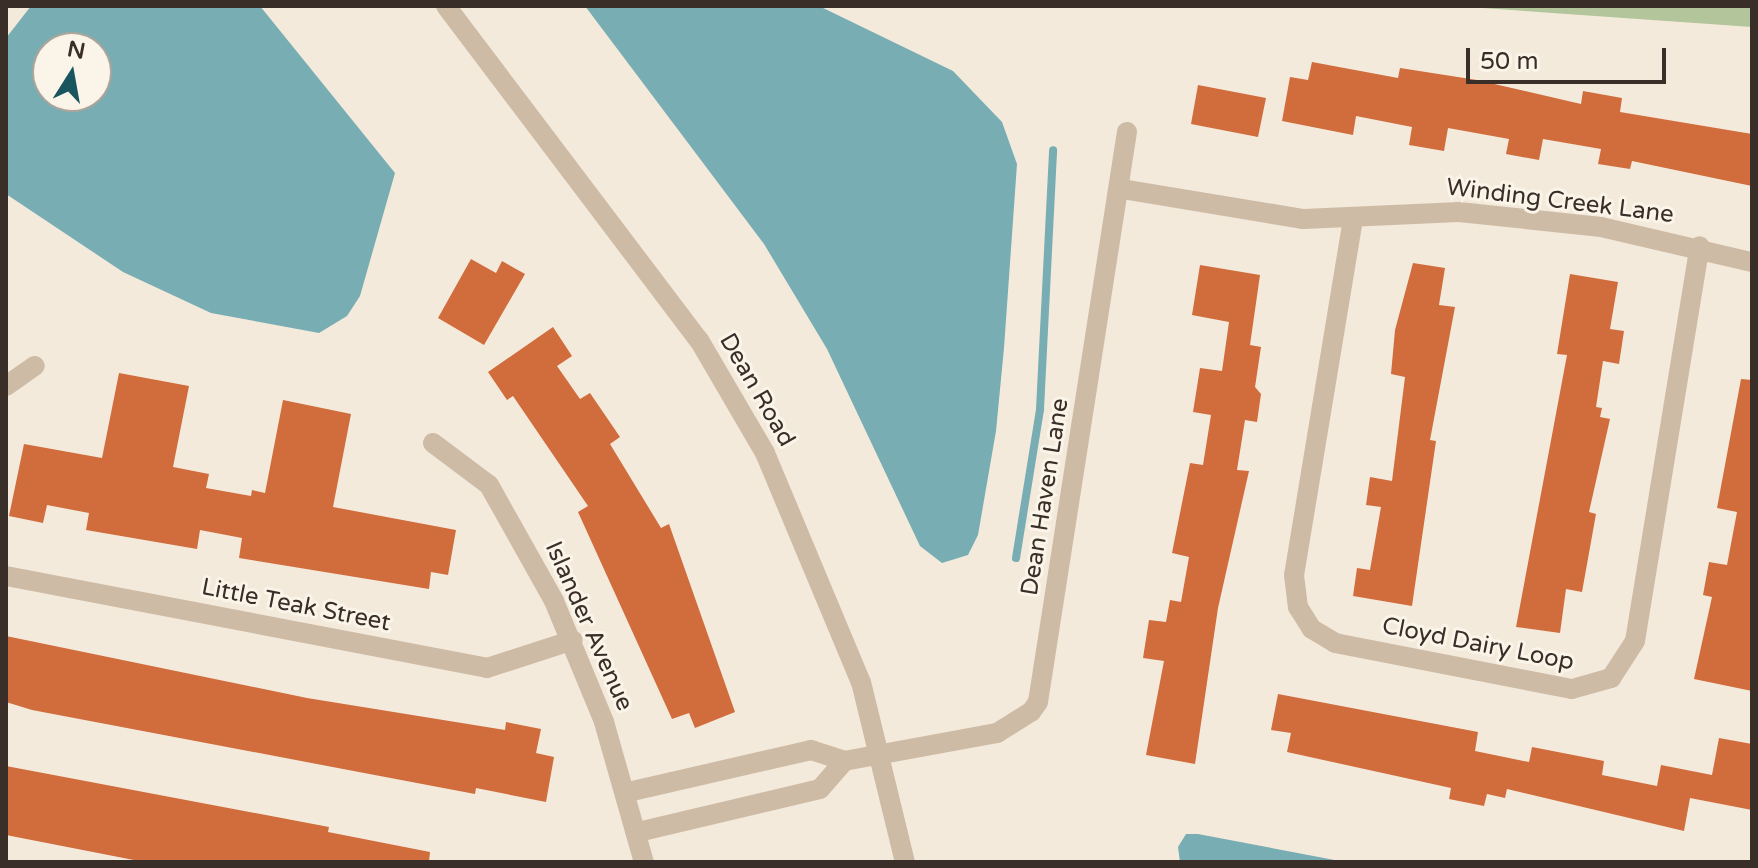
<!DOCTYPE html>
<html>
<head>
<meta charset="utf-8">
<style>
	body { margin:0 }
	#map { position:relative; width:1758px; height:868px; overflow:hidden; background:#f4eadb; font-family:"Varela Round",sans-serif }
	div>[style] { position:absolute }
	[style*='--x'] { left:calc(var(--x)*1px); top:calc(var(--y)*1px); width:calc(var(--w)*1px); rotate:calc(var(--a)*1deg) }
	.green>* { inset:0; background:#b3c59a }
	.water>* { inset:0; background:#78adb4 }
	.stream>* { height:8px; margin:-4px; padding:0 4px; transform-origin:4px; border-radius:4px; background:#78adb4 }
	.building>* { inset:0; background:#d16c3d }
	.minor>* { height:20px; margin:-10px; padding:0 10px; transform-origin:10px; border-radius:10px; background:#cebba6 }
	span { translate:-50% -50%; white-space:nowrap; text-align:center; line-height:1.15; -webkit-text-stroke:6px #fbf4e8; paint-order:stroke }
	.street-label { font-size:24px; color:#392e28 }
	.frame { position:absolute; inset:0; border:8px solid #392e28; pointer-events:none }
	.north { position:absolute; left:32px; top:32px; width:80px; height:80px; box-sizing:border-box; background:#fbf4e8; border:2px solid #ada59b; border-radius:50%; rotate:11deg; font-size:22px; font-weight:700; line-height:32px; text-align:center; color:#392e28 }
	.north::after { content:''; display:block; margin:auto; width:28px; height:36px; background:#19555f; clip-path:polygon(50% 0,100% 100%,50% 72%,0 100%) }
	.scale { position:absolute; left:1466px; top:48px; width:200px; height:36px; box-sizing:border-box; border:4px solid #392e28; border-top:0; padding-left:10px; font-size:24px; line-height:28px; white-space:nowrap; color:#392e28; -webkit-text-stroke:6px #fbf4e8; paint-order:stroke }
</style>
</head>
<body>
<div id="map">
	<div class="green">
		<div style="clip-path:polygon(1454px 6px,1752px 6px,1752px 27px)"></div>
	</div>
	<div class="water">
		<div style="clip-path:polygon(evenodd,31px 6px,260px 6px,395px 173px,360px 296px,347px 316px,319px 333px,211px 313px,123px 272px,6px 194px,6px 38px,31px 6px,48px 48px,96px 48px,96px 96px,48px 96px,48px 48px)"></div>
		<div style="clip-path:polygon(585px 6px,819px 6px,953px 71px,1002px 122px,1017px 164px,1004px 348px,996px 431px,978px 535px,968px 555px,942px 563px,920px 546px,827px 349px,764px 244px)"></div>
		<div style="clip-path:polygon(1186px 834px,1198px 834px,1345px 862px,1180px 862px,1178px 847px)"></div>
	</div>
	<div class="stream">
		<div style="--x:1016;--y:558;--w:151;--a:-80.8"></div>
		<div style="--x:1040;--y:409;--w:259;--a:-87.1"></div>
	</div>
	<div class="building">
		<div style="clip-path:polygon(1312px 62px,1398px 78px,1400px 68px,1477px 80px,1581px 104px,1583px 91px,1622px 98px,1620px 112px,1752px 134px,1752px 186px,1632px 161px,1630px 169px,1598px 164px,1601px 149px,1543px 139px,1539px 160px,1506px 154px,1509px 139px,1448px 128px,1444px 151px,1409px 145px,1412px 127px,1356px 116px,1353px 135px,1282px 121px,1290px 77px,1308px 80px)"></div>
		<div style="clip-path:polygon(1198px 85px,1266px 98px,1258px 137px,1191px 124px)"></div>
		<div style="clip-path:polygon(471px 259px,496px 273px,502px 261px,525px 274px,484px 345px,438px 318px)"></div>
		<div style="clip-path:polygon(1413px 263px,1445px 268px,1439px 305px,1455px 307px,1430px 440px,1436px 441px,1412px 606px,1353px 596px,1357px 568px,1370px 570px,1381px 507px,1366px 505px,1370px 477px,1392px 481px,1405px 377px,1391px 374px,1395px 330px)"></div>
		<div style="clip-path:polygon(1200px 265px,1260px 275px,1250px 345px,1261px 347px,1255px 387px,1261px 394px,1257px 422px,1245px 420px,1237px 470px,1249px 471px,1218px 608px,1195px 764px,1146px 755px,1164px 661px,1143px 658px,1149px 620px,1166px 622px,1170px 600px,1181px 602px,1189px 557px,1172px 553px,1190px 463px,1203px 465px,1211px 415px,1193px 412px,1200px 368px,1222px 371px,1229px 322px,1192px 315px)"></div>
		<div style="clip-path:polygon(1570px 274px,1618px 282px,1610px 329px,1624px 331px,1619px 364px,1603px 361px,1596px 407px,1602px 408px,1600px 417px,1610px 419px,1589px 512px,1596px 514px,1582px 592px,1566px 589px,1560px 633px,1516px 627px,1567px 355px,1557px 354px)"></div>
		<div style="clip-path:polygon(553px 327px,572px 356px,557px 366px,580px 399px,590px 393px,620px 437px,610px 444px,661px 528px,669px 524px,735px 712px,695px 728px,689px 713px,672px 719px,578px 512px,588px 506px,513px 396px,507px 400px,488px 372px)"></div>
		<div style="clip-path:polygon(119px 373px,189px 386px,173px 467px,209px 474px,206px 488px,251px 496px,252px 490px,265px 493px,283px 400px,351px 414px,333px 507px,456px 530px,448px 575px,431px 572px,429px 589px,239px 558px,242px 538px,200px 530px,197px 549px,86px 530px,89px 513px,47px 505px,43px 523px,9px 516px,24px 444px,102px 458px)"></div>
		<div style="clip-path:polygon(1741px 379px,1752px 380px,1752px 691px,1694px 679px,1712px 597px,1703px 595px,1709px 562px,1727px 565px,1737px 512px,1717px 508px)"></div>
		<div style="clip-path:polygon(6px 636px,307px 698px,505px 730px,506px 722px,541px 729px,536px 753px,554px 757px,546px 802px,476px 788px,475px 794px,32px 710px,6px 702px)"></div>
		<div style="clip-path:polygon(1278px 694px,1478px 732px,1475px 751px,1529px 762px,1532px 747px,1604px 761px,1602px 775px,1657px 786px,1661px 765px,1712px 775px,1719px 738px,1752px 744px,1752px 810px,1690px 798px,1684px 831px,1507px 789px,1505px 798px,1487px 794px,1484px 806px,1449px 799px,1451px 788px,1287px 752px,1291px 733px,1271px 730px)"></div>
		<div style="clip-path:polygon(6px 766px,329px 827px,328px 832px,430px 852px,429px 862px,144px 862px,6px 835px)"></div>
	</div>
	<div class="minor">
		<div style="--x:446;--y:6;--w:419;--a:52.9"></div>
		<div style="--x:699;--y:340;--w:131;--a:59.7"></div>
		<div style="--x:765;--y:453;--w:248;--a:67.3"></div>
		<div style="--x:861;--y:682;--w:185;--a:76.3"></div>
		<div style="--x:1122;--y:189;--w:184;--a:9.4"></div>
		<div style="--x:1304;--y:219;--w:155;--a:-2.6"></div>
		<div style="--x:1459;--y:212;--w:143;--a:6"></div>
		<div style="--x:1601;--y:227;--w:155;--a:13.1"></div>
		<div style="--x:1353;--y:219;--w:361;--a:99.4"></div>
		<div style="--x:1294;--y:575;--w:32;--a:83"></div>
		<div style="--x:1298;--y:607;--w:26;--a:58"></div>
		<div style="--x:1312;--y:629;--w:27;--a:31"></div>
		<div style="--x:1335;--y:643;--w:241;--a:11"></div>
		<div style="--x:1572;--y:689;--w:41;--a:-15.8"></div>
		<div style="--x:1611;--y:678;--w:44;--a:-57"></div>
		<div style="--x:1635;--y:641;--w:400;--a:-80.7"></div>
		<div style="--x:6;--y:386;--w:35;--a:-35"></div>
		<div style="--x:433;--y:443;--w:70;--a:36.9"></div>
		<div style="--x:489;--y:485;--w:133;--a:60.7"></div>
		<div style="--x:554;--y:601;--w:131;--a:67.5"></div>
		<div style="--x:604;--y:722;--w:146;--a:74.1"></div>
		<div style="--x:6;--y:576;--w:490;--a:10.8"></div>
		<div style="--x:487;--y:668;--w:90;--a:-18"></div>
		<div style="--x:628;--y:792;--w:188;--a:-12.9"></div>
		<div style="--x:811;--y:750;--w:35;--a:18"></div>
		<div style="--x:844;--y:761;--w:156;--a:-10.4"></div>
		<div style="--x:997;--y:733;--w:40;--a:-32"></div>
		<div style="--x:1031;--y:712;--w:12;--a:-55"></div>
		<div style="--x:1038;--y:702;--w:577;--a:-81.13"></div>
		<div style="--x:638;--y:832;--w:187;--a:-13.3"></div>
		<div style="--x:820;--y:789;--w:37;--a:-49"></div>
	</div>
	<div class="street-label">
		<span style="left:1560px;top:201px;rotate:7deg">Winding Creek Lane</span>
		<span style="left:757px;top:390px;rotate:60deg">Dean Road</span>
		<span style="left:1045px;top:497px;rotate:-81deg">Dean Haven Lane</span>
		<span style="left:296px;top:605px;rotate:11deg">Little Teak Street</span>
		<span style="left:589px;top:626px;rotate:66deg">Islander Avenue</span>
		<span style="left:1478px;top:644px;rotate:11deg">Cloyd Dairy Loop</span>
	</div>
	<div class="frame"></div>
	<div class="north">N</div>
	<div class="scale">50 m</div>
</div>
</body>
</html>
